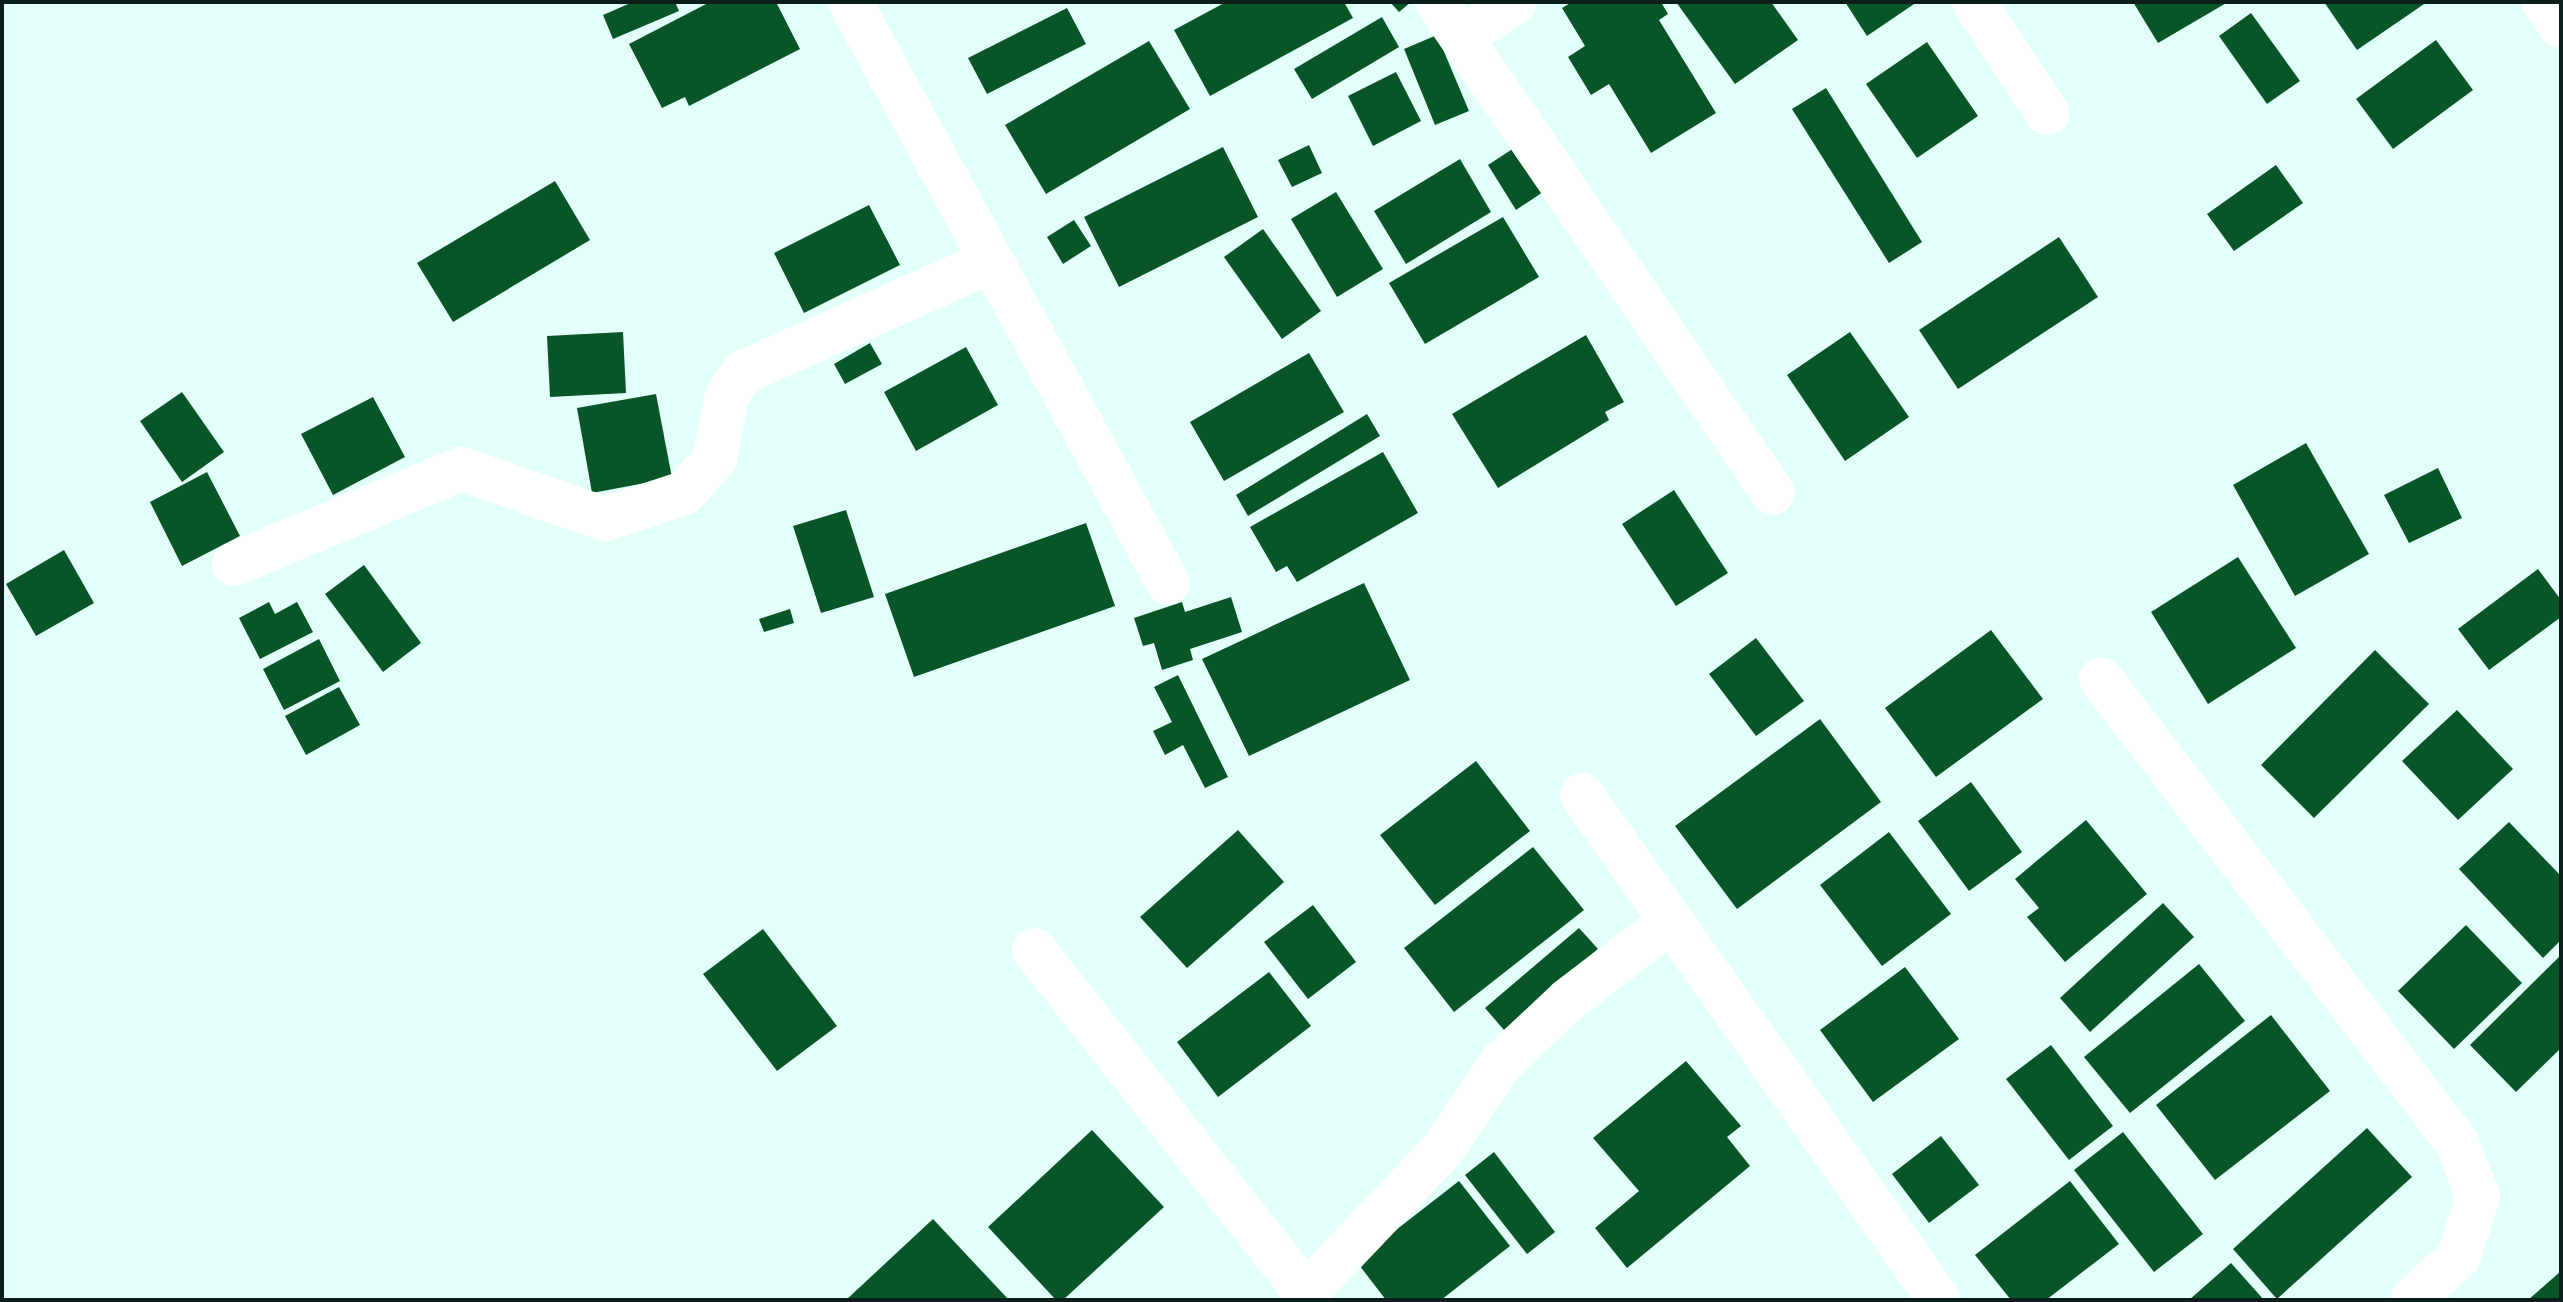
<!DOCTYPE html>
<html>
<head>
<meta charset="utf-8">
<style>
	body { margin:0 }
	#map { position:relative; width:2563px; height:1302px; overflow:hidden; background:#e3fffa; font-family:Figtree,sans-serif }
	div>[style] { position:absolute }
	[style*='--x'] { left:calc(var(--x)*1px); top:calc(var(--y)*1px); width:calc(var(--w)*1px); rotate:calc(var(--a)*1deg) }
	.building>* { inset:0; background:#085528 }
	.minor>* { height:44px; margin:-22px; padding:0 22px; transform-origin:22px; border-radius:22px; background:#fff }
	span { translate:-50% -50%; white-space:nowrap; text-align:center; line-height:1.15; -webkit-text-stroke:8px #fff; paint-order:stroke }
	.frame { position:absolute; inset:0; border:4px solid #0c1e1c; pointer-events:none }
</style>
</head>
<body>
<div id="map">
	<div class="building">
		<div style="clip-path:polygon(633px 2px,675px 2px,679px 11px,613px 39px,603px 15px)"></div>
		<div style="clip-path:polygon(710px 2px,776px 2px,800px 49px,689px 106px,685px 97px,662px 108px,629px 44px)"></div>
		<div style="clip-path:polygon(1226px 2px,1344px 2px,1353px 18px,1210px 96px,1174px 30px)"></div>
		<div style="clip-path:polygon(1390px 2px,1411px 2px,1399px 12px)"></div>
		<div style="clip-path:polygon(1572px 2px,1661px 2px,1668px 14px,1659px 20px,1716px 113px,1651px 153px,1609px 84px,1591px 95px,1568px 57px,1585px 46px,1562px 8px)"></div>
		<div style="clip-path:polygon(1676px 2px,1771px 2px,1798px 40px,1735px 84px)"></div>
		<div style="clip-path:polygon(1845px 2px,1917px 2px,1867px 36px)"></div>
		<div style="clip-path:polygon(2133px 2px,2228px 2px,2158px 43px)"></div>
		<div style="clip-path:polygon(2324px 2px,2427px 2px,2357px 50px)"></div>
		<div style="clip-path:polygon(1067px 8px,1086px 44px,987px 94px,968px 58px)"></div>
		<div style="clip-path:polygon(2251px 13px,2300px 81px,2267px 104px,2219px 36px)"></div>
		<div style="clip-path:polygon(1382px 17px,1399px 47px,1312px 99px,1294px 69px)"></div>
		<div style="clip-path:polygon(1437px 35px,1469px 111px,1435px 125px,1404px 49px)"></div>
		<div style="clip-path:polygon(2436px 40px,2473px 90px,2393px 149px,2356px 99px)"></div>
		<div style="clip-path:polygon(1149px 41px,1190px 109px,1046px 194px,1005px 125px)"></div>
		<div style="clip-path:polygon(1927px 42px,1978px 116px,1917px 158px,1866px 84px)"></div>
		<div style="clip-path:polygon(1396px 72px,1421px 121px,1373px 146px,1348px 96px)"></div>
		<div style="clip-path:polygon(1826px 88px,1922px 242px,1889px 263px,1792px 109px)"></div>
		<div style="clip-path:polygon(1309px 145px,1322px 173px,1292px 187px,1278px 160px)"></div>
		<div style="clip-path:polygon(1223px 147px,1258px 217px,1119px 287px,1084px 217px)"></div>
		<div style="clip-path:polygon(1514px 148px,1543px 192px,1516px 210px,1488px 165px)"></div>
		<div style="clip-path:polygon(1460px 159px,1491px 212px,1406px 264px,1374px 211px)"></div>
		<div style="clip-path:polygon(2276px 165px,2303px 203px,2234px 251px,2207px 214px)"></div>
		<div style="clip-path:polygon(555px 181px,590px 240px,453px 322px,417px 263px)"></div>
		<div style="clip-path:polygon(1336px 192px,1383px 269px,1337px 297px,1291px 219px)"></div>
		<div style="clip-path:polygon(869px 205px,900px 265px,804px 313px,774px 253px)"></div>
		<div style="clip-path:polygon(1503px 217px,1539px 277px,1425px 344px,1389px 283px)"></div>
		<div style="clip-path:polygon(1074px 220px,1091px 246px,1063px 264px,1047px 237px)"></div>
		<div style="clip-path:polygon(1263px 229px,1321px 311px,1282px 339px,1224px 257px)"></div>
		<div style="clip-path:polygon(2059px 237px,2098px 297px,1958px 389px,1919px 330px)"></div>
		<div style="clip-path:polygon(623px 332px,626px 393px,550px 397px,547px 336px)"></div>
		<div style="clip-path:polygon(1850px 332px,1909px 417px,1845px 461px,1787px 375px)"></div>
		<div style="clip-path:polygon(1586px 335px,1624px 402px,1605px 412px,1609px 420px,1498px 488px,1452px 414px)"></div>
		<div style="clip-path:polygon(870px 343px,882px 364px,845px 384px,834px 364px)"></div>
		<div style="clip-path:polygon(966px 347px,998px 405px,916px 451px,884px 392px)"></div>
		<div style="clip-path:polygon(1309px 353px,1344px 412px,1224px 481px,1190px 422px)"></div>
		<div style="clip-path:polygon(182px 392px,224px 452px,182px 482px,140px 421px)"></div>
		<div style="clip-path:polygon(656px 394px,672px 478px,592px 493px,577px 408px)"></div>
		<div style="clip-path:polygon(373px 397px,405px 457px,333px 495px,301px 434px)"></div>
		<div style="clip-path:polygon(1367px 414px,1380px 436px,1248px 516px,1236px 495px)"></div>
		<div style="clip-path:polygon(2306px 443px,2369px 554px,2295px 596px,2233px 485px)"></div>
		<div style="clip-path:polygon(1383px 452px,1418px 513px,1297px 582px,1287px 566px,1276px 572px,1250px 527px)"></div>
		<div style="clip-path:polygon(2438px 468px,2462px 518px,2409px 543px,2384px 495px)"></div>
		<div style="clip-path:polygon(207px 472px,240px 536px,182px 566px,150px 502px)"></div>
		<div style="clip-path:polygon(1674px 490px,1728px 573px,1676px 606px,1622px 524px)"></div>
		<div style="clip-path:polygon(846px 510px,874px 597px,821px 613px,793px 526px)"></div>
		<div style="clip-path:polygon(1086px 523px,1115px 606px,914px 677px,885px 594px)"></div>
		<div style="clip-path:polygon(64px 550px,94px 603px,36px 636px,6px 584px)"></div>
		<div style="clip-path:polygon(2238px 557px,2296px 648px,2208px 704px,2151px 612px)"></div>
		<div style="clip-path:polygon(364px 565px,421px 643px,383px 672px,325px 594px)"></div>
		<div style="clip-path:polygon(2538px 569px,2561px 600px,2561px 617px,2489px 670px,2458px 629px)"></div>
		<div style="clip-path:polygon(1364px 583px,1410px 680px,1249px 756px,1202px 659px)"></div>
		<div style="clip-path:polygon(1231px 597px,1242px 632px,1190px 649px,1193px 660px,1162px 670px,1154px 643px,1143px 646px,1134px 618px,1182px 602px,1185px 612px)"></div>
		<div style="clip-path:polygon(269px 602px,275px 614px,297px 602px,313px 632px,260px 659px,239px 618px)"></div>
		<div style="clip-path:polygon(790px 609px,794px 623px,764px 632px,759px 619px)"></div>
		<div style="clip-path:polygon(1991px 630px,2043px 699px,1936px 777px,1885px 708px)"></div>
		<div style="clip-path:polygon(1756px 638px,1804px 701px,1756px 736px,1709px 674px)"></div>
		<div style="clip-path:polygon(319px 639px,340px 681px,284px 710px,263px 669px)"></div>
		<div style="clip-path:polygon(2375px 650px,2429px 704px,2314px 818px,2261px 765px)"></div>
		<div style="clip-path:polygon(1178px 675px,1228px 777px,1205px 788px,1183px 745px,1165px 755px,1153px 731px,1172px 722px,1154px 687px)"></div>
		<div style="clip-path:polygon(339px 687px,360px 725px,306px 755px,285px 716px)"></div>
		<div style="clip-path:polygon(2457px 710px,2513px 769px,2458px 820px,2402px 761px)"></div>
		<div style="clip-path:polygon(1820px 719px,1881px 802px,1737px 909px,1675px 826px)"></div>
		<div style="clip-path:polygon(1476px 761px,1530px 831px,1435px 905px,1380px 835px)"></div>
		<div style="clip-path:polygon(1971px 782px,2022px 852px,1969px 891px,1918px 821px)"></div>
		<div style="clip-path:polygon(2086px 820px,2147px 894px,2065px 962px,2027px 917px,2039px 908px,2015px 879px)"></div>
		<div style="clip-path:polygon(2509px 822px,2561px 876px,2561px 940px,2543px 958px,2459px 869px)"></div>
		<div style="clip-path:polygon(1238px 830px,1284px 882px,1187px 968px,1140px 917px)"></div>
		<div style="clip-path:polygon(1889px 832px,1951px 914px,1882px 966px,1820px 885px)"></div>
		<div style="clip-path:polygon(1533px 847px,1584px 910px,1454px 1012px,1404px 948px)"></div>
		<div style="clip-path:polygon(2163px 903px,2194px 937px,2090px 1032px,2060px 998px)"></div>
		<div style="clip-path:polygon(1313px 905px,1356px 962px,1308px 999px,1264px 942px)"></div>
		<div style="clip-path:polygon(2466px 925px,2522px 983px,2454px 1049px,2398px 991px)"></div>
		<div style="clip-path:polygon(1579px 928px,1598px 949px,1504px 1030px,1485px 1008px)"></div>
		<div style="clip-path:polygon(763px 929px,837px 1026px,777px 1071px,703px 974px)"></div>
		<div style="clip-path:polygon(2561px 955px,2561px 1048px,2516px 1092px,2470px 1045px)"></div>
		<div style="clip-path:polygon(2199px 964px,2245px 1021px,2130px 1113px,2084px 1057px)"></div>
		<div style="clip-path:polygon(1905px 967px,1959px 1039px,1873px 1102px,1820px 1030px)"></div>
		<div style="clip-path:polygon(1269px 972px,1311px 1026px,1218px 1097px,1177px 1042px)"></div>
		<div style="clip-path:polygon(2271px 1015px,2330px 1091px,2215px 1180px,2156px 1105px)"></div>
		<div style="clip-path:polygon(2051px 1045px,2113px 1126px,2069px 1160px,2006px 1079px)"></div>
		<div style="clip-path:polygon(1686px 1061px,1741px 1126px,1727px 1137px,1750px 1166px,1627px 1268px,1595px 1228px,1639px 1191px,1593px 1138px)"></div>
		<div style="clip-path:polygon(2367px 1128px,2412px 1177px,2277px 1299px,2233px 1249px)"></div>
		<div style="clip-path:polygon(1092px 1130px,1164px 1207px,1063px 1300px,1056px 1300px,988px 1227px)"></div>
		<div style="clip-path:polygon(2123px 1132px,2203px 1234px,2154px 1272px,2074px 1170px)"></div>
		<div style="clip-path:polygon(1941px 1136px,1979px 1185px,1929px 1223px,1892px 1174px)"></div>
		<div style="clip-path:polygon(1494px 1152px,1555px 1232px,1527px 1254px,1465px 1175px)"></div>
		<div style="clip-path:polygon(1459px 1181px,1510px 1246px,1441px 1300px,1386px 1300px,1356px 1261px)"></div>
		<div style="clip-path:polygon(2070px 1181px,2119px 1244px,2046px 1300px,2011px 1300px,1975px 1255px)"></div>
		<div style="clip-path:polygon(933px 1219px,1009px 1300px,846px 1300px)"></div>
		<div style="clip-path:polygon(2231px 1263px,2264px 1300px,2189px 1300px)"></div>
		<div style="clip-path:polygon(2561px 1271px,2561px 1300px,2528px 1300px)"></div>
	</div>
	<div class="minor">
		<div style="--x:850;--y:2;--w:662;--a:61.31"></div>
		<div style="--x:1437;--y:2;--w:594;--a:55.64"></div>
		<div style="--x:1974;--y:2;--w:133;--a:56.7"></div>
		<div style="--x:2544;--y:2;--w:29;--a:55"></div>
		<div style="--x:1462;--y:38;--w:64;--a:-34.2"></div>
		<div style="--x:234;--y:564;--w:246;--a:-22.7"></div>
		<div style="--x:461;--y:469;--w:152;--a:19.1"></div>
		<div style="--x:605;--y:519;--w:83;--a:-18.2"></div>
		<div style="--x:684;--y:493;--w:46;--a:-47.6"></div>
		<div style="--x:715;--y:459;--w:65;--a:-79.4"></div>
		<div style="--x:727;--y:395;--w:29;--a:-54"></div>
		<div style="--x:744;--y:372;--w:269;--a:-24.2"></div>
		<div style="--x:2101;--y:679;--w:585;--a:52.5"></div>
		<div style="--x:2457;--y:1143;--w:58;--a:68.7"></div>
		<div style="--x:2478;--y:1197;--w:62;--a:107.9"></div>
		<div style="--x:2459;--y:1256;--w:64;--a:136.9"></div>
		<div style="--x:1582;--y:795;--w:618;--a:54.74"></div>
		<div style="--x:1034;--y:950;--w:446;--a:51.6"></div>
		<div style="--x:1306;--y:1293;--w:197;--a:-46.4"></div>
		<div style="--x:1442;--y:1150;--w:107;--a:-55.7"></div>
		<div style="--x:1502;--y:1062;--w:91;--a:-43.2"></div>
		<div style="--x:1568;--y:1000;--w:130;--a:-37.5"></div>
	</div>
	<div class="frame"></div>
</div>
</body>
</html>
